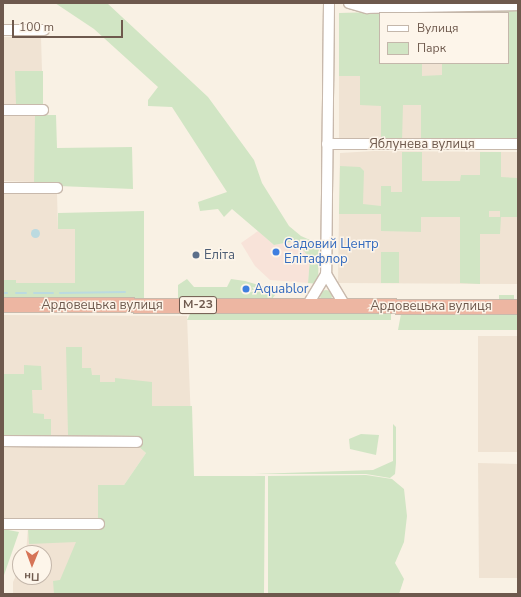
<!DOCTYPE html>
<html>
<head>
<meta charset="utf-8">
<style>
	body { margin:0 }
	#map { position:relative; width:521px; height:597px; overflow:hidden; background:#f9f1e4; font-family:"Nunito Sans",sans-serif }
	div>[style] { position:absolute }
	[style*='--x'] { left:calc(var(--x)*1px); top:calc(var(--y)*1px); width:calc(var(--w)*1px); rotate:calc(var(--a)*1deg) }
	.residential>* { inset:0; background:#f0e3d3 }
	.commercial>* { inset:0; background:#f8e3d9 }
	.green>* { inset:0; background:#d1e5c4 }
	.round { border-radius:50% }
	.water>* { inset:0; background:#bbdae0 }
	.stream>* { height:2px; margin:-1px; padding:0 1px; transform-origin:1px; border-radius:1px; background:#bbdae0 }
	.roads { filter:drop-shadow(1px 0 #c8b9ac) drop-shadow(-1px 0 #c8b9ac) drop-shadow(0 1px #c8b9ac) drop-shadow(0 -1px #c8b9ac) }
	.minor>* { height:10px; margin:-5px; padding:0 5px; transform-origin:5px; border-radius:5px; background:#fff }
	.highway>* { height:14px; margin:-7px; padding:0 7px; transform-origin:7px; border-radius:7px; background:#edb6a2 }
	.dots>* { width:11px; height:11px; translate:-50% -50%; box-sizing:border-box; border:2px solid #fdf5ea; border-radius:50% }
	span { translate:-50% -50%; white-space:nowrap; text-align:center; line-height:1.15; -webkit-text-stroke:3px #fdf5ea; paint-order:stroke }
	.shield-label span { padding:1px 3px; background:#fdf5ea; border:1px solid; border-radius:3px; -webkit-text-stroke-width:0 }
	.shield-label { font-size:12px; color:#6e594d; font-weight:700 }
	.street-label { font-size:13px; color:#6e594d }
	.shop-label { font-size:13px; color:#366cbe }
	.left { translate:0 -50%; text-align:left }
	.service-label { font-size:13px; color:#4e5e75 }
	.frame { position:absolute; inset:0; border:4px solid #6e594d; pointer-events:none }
	.legend { position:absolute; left:379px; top:12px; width:130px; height:52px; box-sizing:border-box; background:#fdf5ea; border:1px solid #c4b7ab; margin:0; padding:5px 7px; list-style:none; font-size:12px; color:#6e594d }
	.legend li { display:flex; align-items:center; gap:8px; height:20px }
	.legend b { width:20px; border:1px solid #c4b7ab }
	.north { position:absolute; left:12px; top:545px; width:40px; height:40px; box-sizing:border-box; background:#fdf5ea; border:1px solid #c4b7ab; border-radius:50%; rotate:181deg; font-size:11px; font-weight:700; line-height:16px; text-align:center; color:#6e594d }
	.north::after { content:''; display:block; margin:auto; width:14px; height:18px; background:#d67457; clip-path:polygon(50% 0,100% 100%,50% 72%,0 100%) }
	.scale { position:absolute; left:12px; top:20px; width:111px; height:18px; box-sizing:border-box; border:2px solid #6e594d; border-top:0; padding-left:5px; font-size:12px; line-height:14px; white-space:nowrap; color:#6e594d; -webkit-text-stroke:3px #fdf5ea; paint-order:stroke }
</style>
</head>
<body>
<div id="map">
	<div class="residential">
		<div style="clip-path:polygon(evenodd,518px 10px,518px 140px,339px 140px,339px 13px,518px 10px,380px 13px,508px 13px,508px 63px,380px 63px,380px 13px)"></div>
		<div style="clip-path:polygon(3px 37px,41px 37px,43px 105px,3px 105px)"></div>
		<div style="clip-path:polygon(3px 115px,56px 115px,34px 185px,34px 182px,3px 181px)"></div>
		<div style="clip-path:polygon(374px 151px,518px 152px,518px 284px,338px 283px,340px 153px)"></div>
		<div style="clip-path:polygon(3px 194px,57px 194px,58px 229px,75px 229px,75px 283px,16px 283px,16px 280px,3px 280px)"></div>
		<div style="clip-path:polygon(3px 315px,187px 316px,193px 476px,152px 436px,3px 435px)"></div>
		<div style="clip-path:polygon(478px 336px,518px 336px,518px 452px,478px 452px)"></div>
		<div style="clip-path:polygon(3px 447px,139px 447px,146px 453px,124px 485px,98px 485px,99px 519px,28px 521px,3px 518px)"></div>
		<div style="clip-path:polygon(478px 463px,518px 464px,518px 578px,479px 578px)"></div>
		<div style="clip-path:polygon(75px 527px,77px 544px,61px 580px,98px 594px,13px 594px,13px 582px,20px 567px,20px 577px,44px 577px,44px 553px,26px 553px,28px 528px)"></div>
	</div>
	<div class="commercial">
		<div style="clip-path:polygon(258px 231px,274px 245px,295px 241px,310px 258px,308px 283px,270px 280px,255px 266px,241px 243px)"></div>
	</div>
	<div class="green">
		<div style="clip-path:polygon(55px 3px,107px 3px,208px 97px,254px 160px,262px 183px,289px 226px,301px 236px,319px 244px,318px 284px,308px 283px,310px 258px,295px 241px,274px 245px,232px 209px,224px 217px,218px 209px,200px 211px,198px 202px,227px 192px,172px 107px,148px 106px,148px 100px,158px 87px,94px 29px)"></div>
		<div style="clip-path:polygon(518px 10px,518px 140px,421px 140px,421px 105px,403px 105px,402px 141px,381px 140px,381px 106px,360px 105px,360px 76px,339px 76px,339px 13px,382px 12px,380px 63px,422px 63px,422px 76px,442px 75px,442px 63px,508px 63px,508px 13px,483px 11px)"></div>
		<div style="clip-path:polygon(15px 71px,43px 71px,43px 105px,16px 105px)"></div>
		<div style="clip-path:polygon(35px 115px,56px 115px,57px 148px,132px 147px,133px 189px,34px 185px)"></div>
		<div style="clip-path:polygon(evenodd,402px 152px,422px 152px,422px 181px,460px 181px,461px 175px,480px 175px,480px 152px,501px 152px,501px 177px,518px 178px,518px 217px,501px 217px,500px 234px,480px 234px,480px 284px,460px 283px,460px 217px,421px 217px,421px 232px,381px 231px,381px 214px,339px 214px,340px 166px,360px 167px,364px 171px,363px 204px,381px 206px,381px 186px,391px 186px,391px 192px,402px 192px,402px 152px,489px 211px,500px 211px,500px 217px,489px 217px,489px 211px)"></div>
		<div style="clip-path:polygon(144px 211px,144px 298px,3px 298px,3px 280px,16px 280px,16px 283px,75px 283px,75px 229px,58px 229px,58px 213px)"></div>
		<div style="clip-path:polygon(381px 252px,399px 252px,399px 283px,381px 283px)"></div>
		<div style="clip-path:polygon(187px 279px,194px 287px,227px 287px,231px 279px,245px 281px,265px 287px,275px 295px,272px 299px,178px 300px,178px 285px)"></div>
		<div class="round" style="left:320px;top:290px;width:12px;height:12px"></div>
		<div style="clip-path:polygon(499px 295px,514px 295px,514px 302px,499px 302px)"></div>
		<div style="clip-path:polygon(191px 312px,391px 314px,391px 320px,187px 320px)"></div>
		<div style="clip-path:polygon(401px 314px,518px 315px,518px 330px,398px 330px)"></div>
		<div style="clip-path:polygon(66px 347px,82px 347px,82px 368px,91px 368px,92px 375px,100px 375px,100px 382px,115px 382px,115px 378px,152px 382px,152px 406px,192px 406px,194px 476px,265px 476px,264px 594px,54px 594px,53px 581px,60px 580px,76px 542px,29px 544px,28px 528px,98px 524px,98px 485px,124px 485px,146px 453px,139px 447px,138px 436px,68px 435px)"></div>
		<div style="clip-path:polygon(24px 365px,41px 366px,42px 390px,32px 390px,33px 413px,44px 414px,44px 419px,51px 419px,51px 435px,3px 435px,3px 374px,24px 374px)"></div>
		<div style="clip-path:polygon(393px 424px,396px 427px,396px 463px,395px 474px,390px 478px,366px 474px,254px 474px,373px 470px,393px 461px)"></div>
		<div style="clip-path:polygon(361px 434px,379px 435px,376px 455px,350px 449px,349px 439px)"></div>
		<div style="clip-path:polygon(366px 475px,392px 479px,404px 489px,407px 516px,404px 542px,395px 563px,404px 579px,399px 594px,268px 594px,268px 476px)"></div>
		<div style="clip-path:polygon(3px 529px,19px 532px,3px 578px)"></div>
	</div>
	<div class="water">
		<div class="round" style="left:30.5px;top:228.5px;width:9px;height:9px"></div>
	</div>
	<div class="stream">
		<div style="--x:3;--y:293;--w:4;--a:0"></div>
		<div style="--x:16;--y:293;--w:10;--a:0"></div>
		<div style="--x:34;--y:293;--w:19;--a:0"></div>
		<div style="--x:60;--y:293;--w:65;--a:-0.9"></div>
	</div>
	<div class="roads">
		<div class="minor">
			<div style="--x:329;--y:3;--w:271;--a:90.6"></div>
			<div style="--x:326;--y:274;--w:37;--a:59"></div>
			<div style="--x:349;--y:3;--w:19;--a:16"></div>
			<div style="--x:367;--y:8;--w:151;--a:-1.1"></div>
			<div style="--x:3;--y:30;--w:41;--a:0"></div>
			<div style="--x:3;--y:110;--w:40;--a:0"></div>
			<div style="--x:327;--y:144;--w:191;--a:0"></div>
			<div style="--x:3;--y:188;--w:54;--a:0"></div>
			<div style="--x:307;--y:306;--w:37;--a:-59"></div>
			<div style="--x:3;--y:441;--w:134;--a:0.4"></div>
			<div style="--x:3;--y:524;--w:96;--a:0"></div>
		</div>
		<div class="highway">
			<div style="--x:3;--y:305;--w:515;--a:0.22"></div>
		</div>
	</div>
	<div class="dots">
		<div style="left:276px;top:252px;background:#3f7fe0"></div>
		<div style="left:196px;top:255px;background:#5c6f8a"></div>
		<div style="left:246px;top:289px;background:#3f7fe0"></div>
	</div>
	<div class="shield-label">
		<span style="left:198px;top:305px">М-23</span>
	</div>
	<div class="street-label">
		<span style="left:422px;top:144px">Яблунева вулиця</span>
		<span style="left:102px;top:305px">Ардовецька вулиця</span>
		<span style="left:431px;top:306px">Ардовецька вулиця</span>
	</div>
	<div class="shop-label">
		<span class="left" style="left:284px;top:252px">Садовий Центр<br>Елітафлор</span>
		<span class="left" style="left:254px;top:289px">Aquablor</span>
	</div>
	<div class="service-label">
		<span class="left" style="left:204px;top:255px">Еліта</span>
	</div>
	<div class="frame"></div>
	<ul class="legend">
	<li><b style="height:5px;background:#fff"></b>Вулиця</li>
	<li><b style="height:11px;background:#d1e5c4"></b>Парк</li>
	</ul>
	<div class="north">Пн</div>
	<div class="scale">100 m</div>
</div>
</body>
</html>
